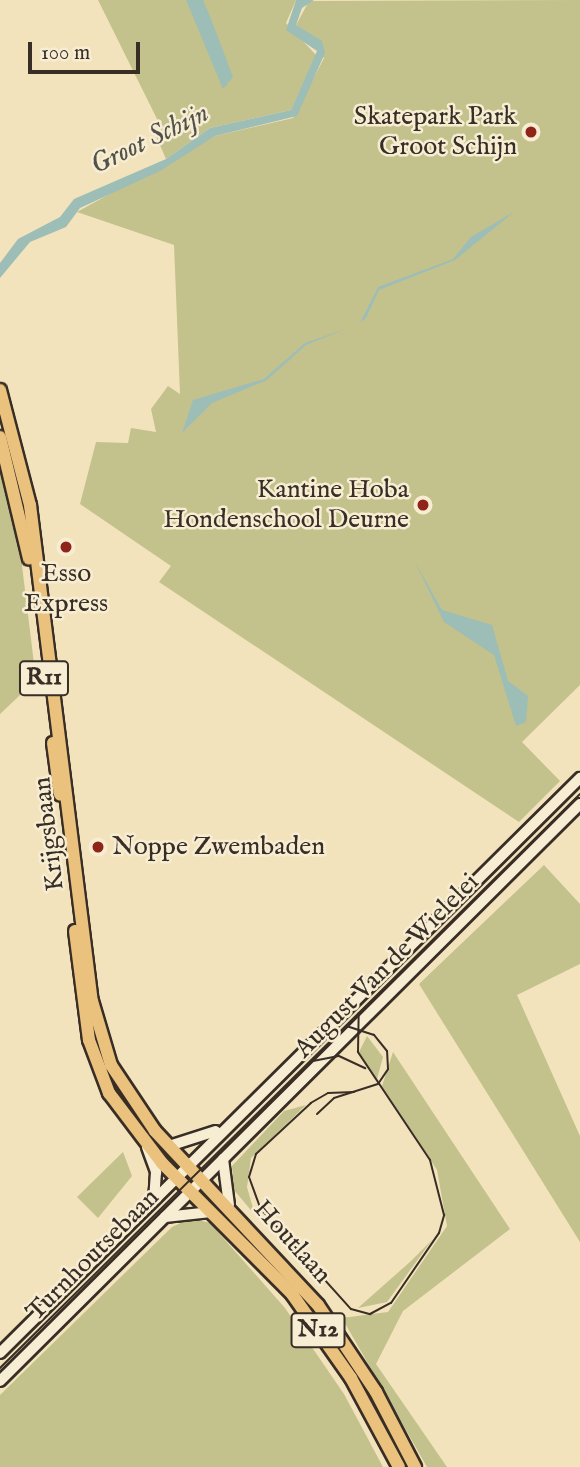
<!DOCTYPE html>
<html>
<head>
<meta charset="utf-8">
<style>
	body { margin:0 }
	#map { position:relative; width:580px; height:1467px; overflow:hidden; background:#f3e3bc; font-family:"IM FELL English",serif }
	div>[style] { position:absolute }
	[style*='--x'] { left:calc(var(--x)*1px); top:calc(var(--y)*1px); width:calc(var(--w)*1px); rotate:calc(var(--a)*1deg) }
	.green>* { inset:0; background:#c3c18c }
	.water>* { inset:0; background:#9dbdb7 }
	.roads { filter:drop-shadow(2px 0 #392e26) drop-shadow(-2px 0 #392e26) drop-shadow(0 2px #392e26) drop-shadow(0 -2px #392e26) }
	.secondary>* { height:10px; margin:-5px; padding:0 5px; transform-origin:5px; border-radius:5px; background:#f7edd3 }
	.primary>* { height:12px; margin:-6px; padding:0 6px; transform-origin:6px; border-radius:6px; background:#eac27e }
	.tram>* { height:2px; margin:-1px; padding:0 1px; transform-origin:1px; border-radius:1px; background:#392e26 }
	.dots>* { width:19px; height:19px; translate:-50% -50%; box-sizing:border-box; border:4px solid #f7edd3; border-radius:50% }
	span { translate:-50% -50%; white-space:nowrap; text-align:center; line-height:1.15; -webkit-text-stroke:5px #f7edd3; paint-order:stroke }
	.shield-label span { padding:2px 5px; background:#f7edd3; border:2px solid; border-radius:5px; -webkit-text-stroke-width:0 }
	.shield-label { font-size:24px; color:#392e26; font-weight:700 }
	.poi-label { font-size:26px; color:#392e26 }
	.right { translate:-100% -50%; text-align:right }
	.left { translate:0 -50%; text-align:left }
	.street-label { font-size:26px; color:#392e26 }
	.water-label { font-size:28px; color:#52524a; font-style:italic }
	.scale { position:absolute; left:28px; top:42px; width:112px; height:32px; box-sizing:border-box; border:4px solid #392e26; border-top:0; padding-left:9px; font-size:21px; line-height:24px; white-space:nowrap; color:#392e26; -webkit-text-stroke:5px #f7edd3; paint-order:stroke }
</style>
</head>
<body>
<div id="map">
	<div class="green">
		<div style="clip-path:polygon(98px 0,296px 0,286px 23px,316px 55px,291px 110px,210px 128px,166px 159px,153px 129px,160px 125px)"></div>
		<div style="clip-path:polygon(580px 0,580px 685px,522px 742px,560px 781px,519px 822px,159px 582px,171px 566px,80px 504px,96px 442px,128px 443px,131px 428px,156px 432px,151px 409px,168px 386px,180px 394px,174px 245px,77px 212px,215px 136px,293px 118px,324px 58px,296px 25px,309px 1px)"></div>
		<div style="clip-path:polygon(0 466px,19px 541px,36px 680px,0 714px)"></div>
		<div style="clip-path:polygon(544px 865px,580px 904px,580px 964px,517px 995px,580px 1136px,580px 1242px,419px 984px)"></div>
		<div style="clip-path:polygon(367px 1036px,383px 1057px,377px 1079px,359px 1052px)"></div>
		<div style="clip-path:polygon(393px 1052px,510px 1229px,403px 1311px,376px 1364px,447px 1467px,427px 1467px,342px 1318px,388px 1312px,447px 1226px,437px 1170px,382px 1086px)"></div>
		<div style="clip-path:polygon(306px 1105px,251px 1158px,247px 1187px,255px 1215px,234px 1190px,232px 1166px,284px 1111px)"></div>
		<div style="clip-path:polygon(123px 1152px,132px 1176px,98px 1218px,77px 1197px)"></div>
		<div style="clip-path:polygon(191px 1218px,210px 1223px,285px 1308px,344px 1394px,383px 1467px,0 1467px,0 1395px,172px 1227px)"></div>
		<div style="clip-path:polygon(432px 1240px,387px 1302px,358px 1308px,411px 1261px)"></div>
	</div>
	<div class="water">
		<div style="clip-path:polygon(186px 0,203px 0,211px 19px,233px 77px,223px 89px)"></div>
		<div style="clip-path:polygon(296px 0,314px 0,302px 8px,296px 25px,322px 41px,325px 53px,297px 116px,215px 136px,160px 171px,80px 208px,66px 227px,30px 242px,0 278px,0 263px,18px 239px,60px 217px,74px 199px,166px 159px,210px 128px,291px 110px,317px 51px,286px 30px)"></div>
		<div style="clip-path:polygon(514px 212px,455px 260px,379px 290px,366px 318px,360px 323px,378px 287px,453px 259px,471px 237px)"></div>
		<div style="clip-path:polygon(346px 329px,306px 345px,267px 380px,212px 403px,182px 433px,193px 400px,264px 379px,305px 343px)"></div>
		<div style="clip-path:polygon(415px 562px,442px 610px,492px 625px,508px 681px,528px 696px,526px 722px,516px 726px,494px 655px,444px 622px)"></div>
	</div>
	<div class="roads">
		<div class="secondary">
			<div style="--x:169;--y:1146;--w:49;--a:-17.7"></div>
			<div style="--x:147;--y:1147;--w:27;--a:70"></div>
			<div style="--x:156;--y:1172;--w:26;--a:94"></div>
			<div style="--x:223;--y:1159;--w:46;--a:82.6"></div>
			<div style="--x:165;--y:1217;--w:46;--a:-6.2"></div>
			<div style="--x:0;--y:1353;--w:817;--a:-44.75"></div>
			<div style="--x:0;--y:1381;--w:818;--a:-44.85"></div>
		</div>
		<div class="primary">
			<div style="--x:0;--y:390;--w:119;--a:75.4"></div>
			<div style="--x:30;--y:505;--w:500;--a:82.9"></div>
			<div style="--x:92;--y:1001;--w:67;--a:73.5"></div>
			<div style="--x:111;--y:1065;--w:79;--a:56.3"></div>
			<div style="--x:155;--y:1131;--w:238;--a:46.9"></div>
			<div style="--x:318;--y:1305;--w:105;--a:56.3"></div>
			<div style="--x:376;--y:1392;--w:85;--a:62.5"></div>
			<div style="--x:0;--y:437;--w:125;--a:76.6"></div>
			<div style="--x:53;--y:743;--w:52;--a:82.3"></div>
			<div style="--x:75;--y:931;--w:110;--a:82.7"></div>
			<div style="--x:89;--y:1040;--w:57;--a:69.3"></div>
			<div style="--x:109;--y:1093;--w:88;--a:52.9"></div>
			<div style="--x:162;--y:1163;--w:185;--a:45.2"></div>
			<div style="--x:292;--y:1294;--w:103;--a:54.9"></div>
			<div style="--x:351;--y:1378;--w:101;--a:61.7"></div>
		</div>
	</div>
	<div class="tram">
		<div style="--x:313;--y:1061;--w:26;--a:-11"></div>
		<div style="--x:339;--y:1056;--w:29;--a:25"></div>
		<div style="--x:354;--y:1092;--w:26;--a:178"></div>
		<div style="--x:328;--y:1093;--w:20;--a:150"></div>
		<div style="--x:311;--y:1103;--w:75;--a:137.2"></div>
		<div style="--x:256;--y:1154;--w:24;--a:107"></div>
		<div style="--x:249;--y:1177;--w:33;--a:70"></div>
		<div style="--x:260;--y:1208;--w:136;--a:48"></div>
		<div style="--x:351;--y:1309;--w:20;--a:15"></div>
		<div style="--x:370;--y:1314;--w:24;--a:-28"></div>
		<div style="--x:391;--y:1303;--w:85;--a:-55.6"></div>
		<div style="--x:439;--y:1233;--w:19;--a:-74"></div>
		<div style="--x:444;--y:1215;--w:57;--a:-104.3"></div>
		<div style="--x:430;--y:1160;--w:130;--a:-123.7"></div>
		<div style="--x:358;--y:1052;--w:39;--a:-89"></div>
		<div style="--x:317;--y:1114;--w:23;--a:-43"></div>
		<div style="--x:334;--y:1098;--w:46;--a:-17.7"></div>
		<div style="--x:378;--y:1084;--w:18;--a:-56"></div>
		<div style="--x:388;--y:1069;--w:18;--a:-93"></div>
		<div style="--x:387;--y:1051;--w:21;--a:-129"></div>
		<div style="--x:374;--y:1035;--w:29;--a:-162"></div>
		<div style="--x:0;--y:1368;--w:816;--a:-44.7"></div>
	</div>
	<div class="dots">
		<div style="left:531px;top:132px;background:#8f2418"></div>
		<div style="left:423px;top:505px;background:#8f2418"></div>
		<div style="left:66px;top:547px;background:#8f2418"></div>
		<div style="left:98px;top:847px;background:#8f2418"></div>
	</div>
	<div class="shield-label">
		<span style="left:44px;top:678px">R11</span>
		<span style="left:318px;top:1330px">N12</span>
	</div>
	<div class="poi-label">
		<span class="right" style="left:517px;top:132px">Skatepark Park<br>Groot Schijn</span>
		<span class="right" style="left:409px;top:505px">Kantine Hoba<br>Hondenschool Deurne</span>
		<span style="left:66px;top:589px">Esso<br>Express</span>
		<span class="left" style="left:112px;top:847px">Noppe Zwembaden</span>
	</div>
	<div class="street-label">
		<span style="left:49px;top:834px;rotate:-97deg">Krijgsbaan</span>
		<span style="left:387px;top:966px;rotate:-45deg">August Van de Wielelei</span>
		<span style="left:292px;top:1242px;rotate:48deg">Houtlaan</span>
		<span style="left:93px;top:1255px;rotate:-45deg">Turnhoutsebaan</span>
	</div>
	<div class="water-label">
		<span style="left:150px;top:140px;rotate:-26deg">Groot Schijn</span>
	</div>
	<div class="scale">100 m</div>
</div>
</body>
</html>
